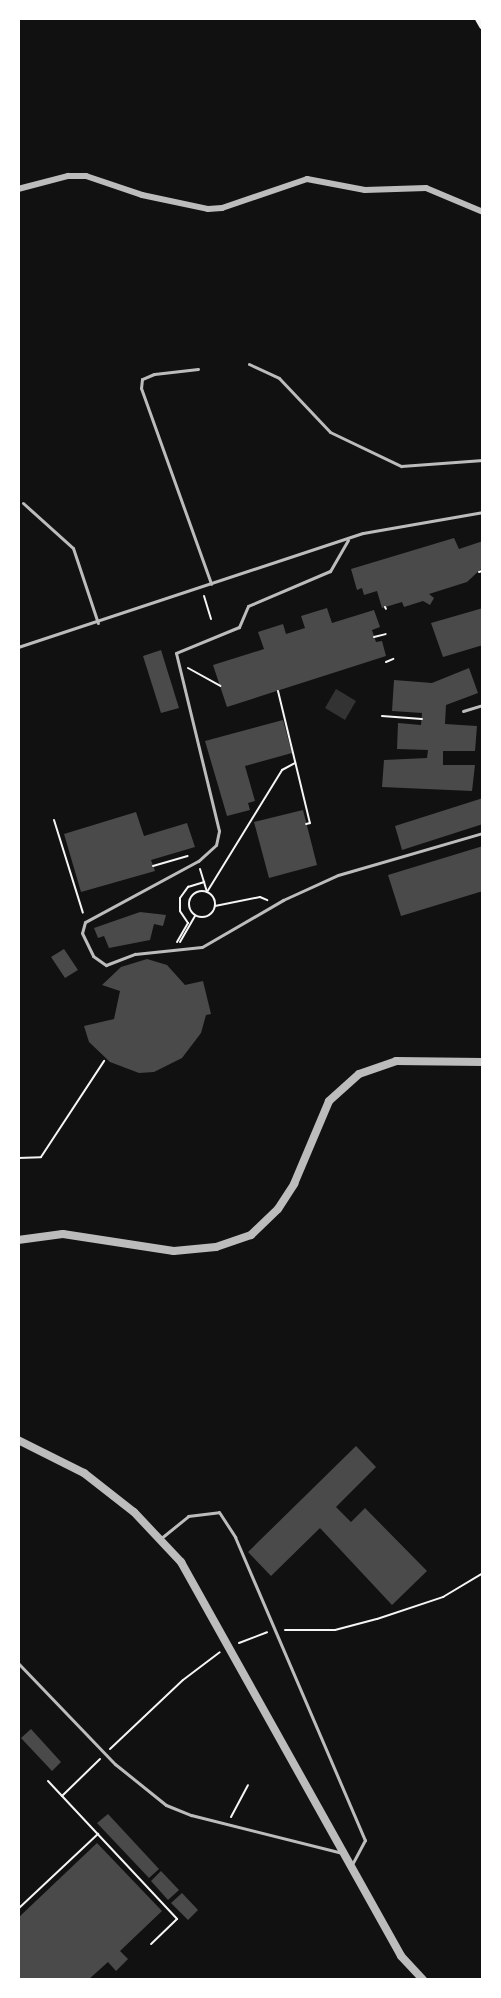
<!DOCTYPE html>
<html>
<head>
<meta charset="utf-8">
<style>
	body { margin:0 }
	#map { position:relative; width:501px; height:1998px; overflow:hidden; background:#111; font-family:"Source Sans 3",sans-serif }
	div>[style] { position:absolute }
	[style*='--x'] { left:calc(var(--x)*1px); top:calc(var(--y)*1px); width:calc(var(--w)*1px); rotate:calc(var(--a)*1deg) }
	.water>* { inset:0; background:#333 }
	.building>* { inset:0; background:#4a4a4a }
	.path>* { height:2px; margin:-1px; padding:0 1px; transform-origin:1px; border-radius:1px; background:#f5f5f5 }
	.path>.ring { margin:-1px; padding:0; box-sizing:content-box; background:none; border:2px solid #f5f5f5; border-radius:50% }
	.service>* { height:3px; margin:-1.5px; padding:0 1.5px; transform-origin:1.5px; border-radius:1.5px; background:#bcbcbc }
	.minor>* { height:6px; margin:-3px; padding:0 3px; transform-origin:3px; border-radius:3px; background:#bcbcbc }
	.tertiary>* { height:8px; margin:-4px; padding:0 4px; transform-origin:4px; border-radius:4px; background:#bcbcbc }
	.secondary>* { height:9px; margin:-4.5px; padding:0 4.5px; transform-origin:4.5px; border-radius:4.5px; background:#f5f5f5 }
	span { translate:-50% -50%; white-space:nowrap; text-align:center; line-height:1.15; -webkit-text-stroke:4.5px #fff; paint-order:stroke }
	.frame { position:absolute; inset:0; border:20px solid #fff; pointer-events:none }
</style>
</head>
<body>
<div id="map">
	<div class="water">
		<div style="clip-path:polygon(336px 689px,356px 701px,345px 720px,325px 708px)"></div>
	</div>
	<div class="building">
		<div style="clip-path:polygon(454px 538px,459px 549px,483px 541px,483px 567px,467px 582px,429px 594px,434px 598px,430px 605px,423px 601px,404px 607px,402px 602px,382px 608px,377px 591px,364px 595px,362px 588px,357px 590px,351px 569px)"></div>
		<div style="clip-path:polygon(327px 608px,332px 623px,374px 610px,380px 627px,372px 630px,376px 642px,382px 641px,386px 656px,227px 707px,213px 665px,264px 649px,258px 632px,283px 624px,286px 634px,305px 628px,301px 616px)"></div>
		<div style="clip-path:polygon(483px 608px,483px 645px,443px 657px,431px 623px)"></div>
		<div style="clip-path:polygon(161px 650px,179px 708px,161px 713px,143px 656px)"></div>
		<div style="clip-path:polygon(469px 668px,478px 693px,446px 705px,445px 724px,477px 726px,475px 751px,443px 751px,443px 765px,475px 765px,472px 791px,382px 787px,384px 760px,427px 758px,428px 750px,397px 749px,398px 723px,421px 725px,422px 713px,392px 711px,394px 680px,432px 683px)"></div>
		<div style="clip-path:polygon(283px 720px,292px 753px,245px 766px,255px 801px,248px 803px,250px 810px,227px 816px,205px 741px)"></div>
		<div style="clip-path:polygon(483px 798px,483px 824px,402px 850px,395px 826px)"></div>
		<div style="clip-path:polygon(303px 810px,317px 865px,269px 878px,254px 822px)"></div>
		<div style="clip-path:polygon(136px 812px,144px 836px,187px 823px,195px 847px,151px 860px,155px 871px,81px 892px,64px 834px)"></div>
		<div style="clip-path:polygon(483px 846px,483px 891px,401px 916px,388px 875px)"></div>
		<div style="clip-path:polygon(140px 912px,166px 915px,163px 926px,154px 924px,150px 940px,109px 948px,104px 936px,98px 938px,94px 928px)"></div>
		<div style="clip-path:polygon(64px 949px,78px 970px,65px 978px,51px 957px)"></div>
		<div style="clip-path:polygon(147px 959px,167px 965px,185px 985px,203px 981px,211px 1014px,206px 1015px,201px 1033px,182px 1058px,154px 1072px,139px 1073px,110px 1062px,89px 1042px,84px 1026px,114px 1019px,120px 991px,102px 985px,121px 967px)"></div>
		<div style="clip-path:polygon(356px 1446px,376px 1467px,336px 1507px,351px 1522px,365px 1508px,427px 1571px,392px 1605px,320px 1528px,271px 1576px,248px 1552px)"></div>
		<div style="clip-path:polygon(31px 1729px,61px 1762px,52px 1771px,21px 1738px)"></div>
		<div style="clip-path:polygon(108px 1814px,159px 1869px,149px 1878px,97px 1823px)"></div>
		<div style="clip-path:polygon(97px 1843px,162px 1911px,120px 1951px,128px 1959px,116px 1971px,108px 1962px,88px 1980px,18px 1980px,18px 1918px)"></div>
		<div style="clip-path:polygon(161px 1871px,179px 1890px,168px 1900px,151px 1881px)"></div>
		<div style="clip-path:polygon(182px 1893px,198px 1910px,188px 1920px,171px 1903px)"></div>
	</div>
	<div class="path">
		<div style="--x:479;--y:572;--w:3;--a:-18"></div>
		<div style="--x:204;--y:596;--w:24;--a:73"></div>
		<div style="--x:385;--y:607;--w:2;--a:63"></div>
		<div style="--x:374;--y:637;--w:12;--a:-14"></div>
		<div style="--x:386;--y:662;--w:8;--a:-23"></div>
		<div style="--x:188;--y:668;--w:37;--a:29"></div>
		<div style="--x:278;--y:691;--w:136;--a:76.4"></div>
		<div style="--x:310;--y:823;--w:4;--a:166"></div>
		<div style="--x:382;--y:716;--w:40;--a:4.3"></div>
		<div style="--x:54;--y:820;--w:97;--a:72.7"></div>
		<div style="--x:153;--y:866;--w:36;--a:-16"></div>
		<div style="--x:200;--y:869;--w:24;--a:73"></div>
		<div class="ring" style="left:189px;top:891px;width:24px;height:24px"></div>
		<div style="--x:207;--y:892;--w:143;--a:-58.4"></div>
		<div style="--x:282;--y:770;--w:15;--a:-28"></div>
		<div style="--x:215;--y:906;--w:46;--a:-11.3"></div>
		<div style="--x:260;--y:897;--w:8;--a:23"></div>
		<div style="--x:177;--y:942;--w:22;--a:-60"></div>
		<div style="--x:188;--y:923;--w:14;--a:-124"></div>
		<div style="--x:180;--y:911;--w:13;--a:-90"></div>
		<div style="--x:180;--y:898;--w:14;--a:-54"></div>
		<div style="--x:188;--y:887;--w:17;--a:-17"></div>
		<div style="--x:180;--y:942;--w:30;--a:-60"></div>
		<div style="--x:18;--y:1158;--w:23;--a:-2"></div>
		<div style="--x:41;--y:1157;--w:115;--a:-56.7"></div>
		<div style="--x:285;--y:1630;--w:50;--a:0"></div>
		<div style="--x:335;--y:1630;--w:43;--a:-14.7"></div>
		<div style="--x:377;--y:1619;--w:70;--a:-18.4"></div>
		<div style="--x:443;--y:1597;--w:47;--a:-31"></div>
		<div style="--x:239;--y:1643;--w:30;--a:-21"></div>
		<div style="--x:110;--y:1749;--w:100;--a:-43.4"></div>
		<div style="--x:183;--y:1680;--w:46;--a:-37.1"></div>
		<div style="--x:48;--y:1781;--w:189;--a:46.9"></div>
		<div style="--x:177;--y:1919;--w:36;--a:136"></div>
		<div style="--x:62;--y:1796;--w:53;--a:-44.2"></div>
		<div style="--x:231;--y:1817;--w:36;--a:-62"></div>
		<div style="--x:18;--y:1909;--w:110;--a:-43.2"></div>
	</div>
	<div class="service">
		<div style="--x:249;--y:364;--w:33;--a:25"></div>
		<div style="--x:279;--y:378;--w:74;--a:46.6"></div>
		<div style="--x:330;--y:432;--w:79;--a:25.6"></div>
		<div style="--x:401;--y:466;--w:82;--a:-4.2"></div>
		<div style="--x:198;--y:369;--w:44;--a:173.5"></div>
		<div style="--x:154;--y:374;--w:13;--a:157"></div>
		<div style="--x:142;--y:379;--w:9;--a:96"></div>
		<div style="--x:141;--y:388;--w:208;--a:70.3"></div>
		<div style="--x:23;--y:503;--w:67;--a:42"></div>
		<div style="--x:73;--y:548;--w:79;--a:71.6"></div>
		<div style="--x:348;--y:540;--w:36;--a:120"></div>
		<div style="--x:330;--y:571;--w:89;--a:156.9"></div>
		<div style="--x:248;--y:606;--w:23;--a:113"></div>
		<div style="--x:239;--y:627;--w:68;--a:157.6"></div>
		<div style="--x:176;--y:653;--w:183;--a:76.4"></div>
		<div style="--x:219;--y:831;--w:14;--a:102"></div>
		<div style="--x:216;--y:845;--w:24;--a:138"></div>
		<div style="--x:198;--y:861;--w:128;--a:151.6"></div>
		<div style="--x:85;--y:922;--w:11;--a:105"></div>
		<div style="--x:82;--y:933;--w:25;--a:64"></div>
		<div style="--x:93;--y:956;--w:16;--a:35"></div>
		<div style="--x:106;--y:965;--w:31;--a:-21"></div>
		<div style="--x:135;--y:954;--w:67;--a:-6"></div>
		<div style="--x:202;--y:947;--w:94;--a:-30.1"></div>
		<div style="--x:283;--y:900;--w:60;--a:-24.4"></div>
		<div style="--x:338;--y:875;--w:151;--a:-16.2"></div>
		<div style="--x:18;--y:647;--w:363;--a:-18.3"></div>
		<div style="--x:363;--y:533;--w:122;--a:-9.9"></div>
		<div style="--x:463;--y:711;--w:21;--a:-17"></div>
		<div style="--x:160;--y:1539;--w:36;--a:-39"></div>
		<div style="--x:188;--y:1516;--w:31;--a:-7"></div>
		<div style="--x:219;--y:1512;--w:30;--a:57"></div>
		<div style="--x:235;--y:1537;--w:330;--a:66.8"></div>
		<div style="--x:365;--y:1840;--w:27;--a:118"></div>
		<div style="--x:18;--y:1663;--w:140;--a:46.2"></div>
		<div style="--x:115;--y:1764;--w:65;--a:38.8"></div>
		<div style="--x:166;--y:1805;--w:27;--a:22"></div>
		<div style="--x:191;--y:1815;--w:156;--a:14.1"></div>
	</div>
	<div class="minor">
		<div style="--x:18;--y:189;--w:52;--a:-14.6"></div>
		<div style="--x:68;--y:176;--w:18;--a:0"></div>
		<div style="--x:86;--y:176;--w:59;--a:18.7"></div>
		<div style="--x:142;--y:195;--w:67;--a:12"></div>
		<div style="--x:208;--y:209;--w:14;--a:-4"></div>
		<div style="--x:222;--y:208;--w:90;--a:-18.8"></div>
		<div style="--x:307;--y:179;--w:59;--a:10.7"></div>
		<div style="--x:365;--y:190;--w:61;--a:-1.9"></div>
		<div style="--x:426;--y:188;--w:62;--a:22.8"></div>
	</div>
	<div class="tertiary">
		<div style="--x:18;--y:1240;--w:45;--a:-7.6"></div>
		<div style="--x:63;--y:1234;--w:112;--a:8.7"></div>
		<div style="--x:174;--y:1251;--w:42;--a:-5.4"></div>
		<div style="--x:216;--y:1247;--w:37;--a:-19"></div>
		<div style="--x:251;--y:1235;--w:37;--a:-44"></div>
		<div style="--x:278;--y:1209;--w:30;--a:-57"></div>
		<div style="--x:294;--y:1184;--w:90;--a:-67.1"></div>
		<div style="--x:329;--y:1101;--w:40;--a:-42"></div>
		<div style="--x:359;--y:1074;--w:39;--a:-19"></div>
		<div style="--x:396;--y:1061;--w:87;--a:0.7"></div>
		<div style="--x:18;--y:1440;--w:74;--a:26.6"></div>
		<div style="--x:84;--y:1473;--w:63;--a:38"></div>
		<div style="--x:134;--y:1512;--w:69;--a:46.8"></div>
		<div style="--x:181;--y:1562;--w:451;--a:60.8"></div>
		<div style="--x:401;--y:1956;--w:33;--a:47"></div>
	</div>
	<div class="secondary">
		<div style="--x:479;--y:18;--w:8;--a:60"></div>
	</div>
	<div class="frame"></div>
</div>
</body>
</html>
